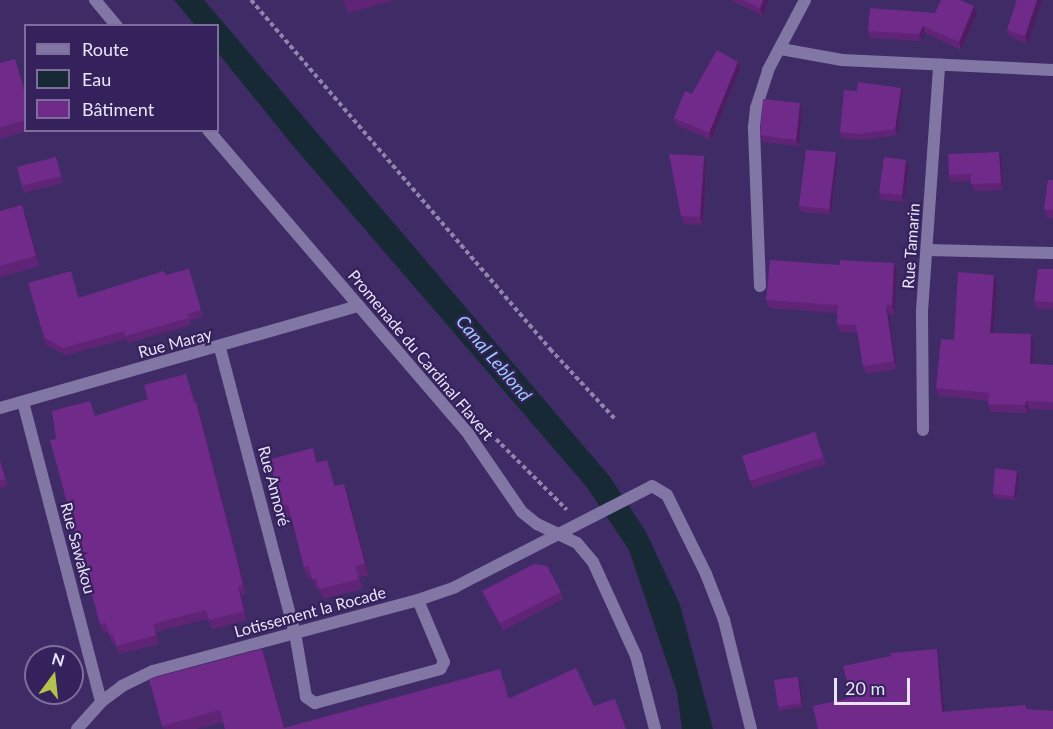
<!DOCTYPE html>
<html>
<head>
<meta charset="utf-8">
<style>
	body { margin:0 }
	#map { position:relative; width:1053px; height:729px; overflow:hidden; background:#3f2c66; font-family:Lato,sans-serif }
	div>[style] { position:absolute }
	[style*='--x'] { left:calc(var(--x)*1px); top:calc(var(--y)*1px); width:calc(var(--w)*1px); rotate:calc(var(--a)*1deg) }
	.water>* { inset:0; background:#172934 }
	.path>* { height:4px; margin-top:-2px; transform-origin:0; background:repeating-linear-gradient(90deg,#9185ad 0 4.5px,transparent 0 7.5px) }
	.service>* { height:12px; margin:-6px; padding:0 6px; transform-origin:6px; border-radius:6px; background:#8276a5 }
	.minor>* { height:12px; margin:-6px; padding:0 6px; transform-origin:6px; border-radius:6px; background:#8276a5 }
	.wall>* { inset:0; background:#602477 }
	.shaded-wall>* { inset:0; background:#4e1d61 }
	.building>* { inset:0; background:#702a8a }
	span { translate:-50% -50%; white-space:nowrap; text-align:center; line-height:1.15; -webkit-text-stroke:4.5px #35215b; paint-order:stroke }
	.street-label { font-size:16px; color:#e8e4f9 }
	.water-label { font-size:18px; color:#99d1f4; font-style:italic }
	.legend { position:absolute; left:24px; top:24px; width:195px; height:108px; box-sizing:border-box; background:#35215b; border:2px solid #7d6f9a; margin:0; padding:8px 10px; list-style:none; font-size:18px; color:#e8e4f9 }
	.legend li { display:flex; align-items:center; gap:12px; height:30px }
	.legend b { width:30px; border:2px solid #7d6f9a }
	.north { position:absolute; left:24px; top:645px; width:60px; height:60px; box-sizing:border-box; background:#35215b; border:2px solid #7d6f9a; border-radius:50%; rotate:15deg; font-size:16px; font-weight:700; line-height:24px; text-align:center; color:#e8e4f9 }
	.north::after { content:''; display:block; margin:auto; width:21px; height:27px; background:#b3c24b; clip-path:polygon(50% 0,100% 100%,50% 72%,0 100%) }
	.scale { position:absolute; left:834px; top:678px; width:76px; height:27px; box-sizing:border-box; border:3px solid #e8e4f9; border-top:0; padding-left:8px; font-size:18px; line-height:21px; white-space:nowrap; color:#e8e4f9; -webkit-text-stroke:4px #35215b; paint-order:stroke }
</style>
</head>
<body>
<div id="map">
	<div class="water">
		<div style="clip-path:polygon(174px 0,204px 0,610px 477px,646px 532px,680px 605px,713px 729px,682px 729px,677px 692px,629px 550px,586px 486px,294px 147px,218px 53px,218px 26px,195px 25px)"></div>
	</div>
	<div class="path">
		<div style="--x:251;--y:0;--w:460;--a:49.4"></div>
		<div style="--x:550;--y:349;--w:96;--a:47.1"></div>
		<div style="--x:496;--y:439;--w:100;--a:45"></div>
	</div>
	<div class="service">
		<div style="--x:295;--y:633;--w:65;--a:80.2"></div>
		<div style="--x:306;--y:697;--w:11;--a:34"></div>
		<div style="--x:315;--y:703;--w:130;--a:-15.2"></div>
		<div style="--x:440;--y:669;--w:8;--a:-60"></div>
		<div style="--x:444;--y:662;--w:67;--a:-112.8"></div>
	</div>
	<div class="minor">
		<div style="--x:95;--y:0;--w:34;--a:50"></div>
		<div style="--x:781;--y:49;--w:62;--a:10.2"></div>
		<div style="--x:842;--y:60;--w:211;--a:2.7"></div>
		<div style="--x:208;--y:130;--w:401;--a:49.4"></div>
		<div style="--x:469;--y:435;--w:93;--a:55.5"></div>
		<div style="--x:522;--y:512;--w:19;--a:39"></div>
		<div style="--x:537;--y:524;--w:44;--a:25.4"></div>
		<div style="--x:577;--y:543;--w:25;--a:50"></div>
		<div style="--x:593;--y:562;--w:103;--a:65.4"></div>
		<div style="--x:636;--y:656;--w:75;--a:75.4"></div>
		<div style="--x:928;--y:250;--w:125;--a:1.4"></div>
		<div style="--x:760;--y:286;--w:159;--a:-92.2"></div>
		<div style="--x:754;--y:127;--w:19;--a:-84"></div>
		<div style="--x:756;--y:108;--w:40;--a:-72"></div>
		<div style="--x:768;--y:70;--w:79;--a:-62.1"></div>
		<div style="--x:220;--y:348;--w:295;--a:75.3"></div>
		<div style="--x:23;--y:402;--w:310;--a:75.4"></div>
		<div style="--x:0;--y:408;--w:373;--a:-15.9"></div>
		<div style="--x:923;--y:430;--w:119;--a:-90.5"></div>
		<div style="--x:922;--y:311;--w:247;--a:-86"></div>
		<div style="--x:77;--y:729;--w:36;--a:-48"></div>
		<div style="--x:101;--y:702;--w:26;--a:-37"></div>
		<div style="--x:122;--y:686;--w:34;--a:-26"></div>
		<div style="--x:153;--y:671;--w:274;--a:-15"></div>
		<div style="--x:418;--y:600;--w:39;--a:-19"></div>
		<div style="--x:455;--y:587;--w:221;--a:-27.1"></div>
		<div style="--x:652;--y:486;--w:17;--a:31"></div>
		<div style="--x:667;--y:495;--w:88;--a:63.7"></div>
		<div style="--x:706;--y:574;--w:49;--a:68.6"></div>
		<div style="--x:724;--y:620;--w:112;--a:76.1"></div>
	</div>
	<div class="wall">
		<div style="clip-path:polygon(343px 0,392px 0,392px 1px,348px 13px)"></div>
		<div style="clip-path:polygon(731px 0,769px 0,763px 16px)"></div>
		<div style="clip-path:polygon(1017px 0,1028px 44px,1010px 37px,1007px 30px)"></div>
		<div style="clip-path:polygon(974px 6px,977px 14px,961px 50px,925px 33px,922px 41px,870px 38px,868px 31px,935px 13px)"></div>
		<div style="clip-path:polygon(15px 59px,26px 94px,26px 130px,30px 130px,0 139px,0 63px)"></div>
		<div style="clip-path:polygon(740px 69px,711px 140px,676px 125px,674px 118px,692px 94px)"></div>
		<div style="clip-path:polygon(901px 88px,903px 94px,897px 135px,862px 140px,842px 138px,840px 132px,857px 91px)"></div>
		<div style="clip-path:polygon(802px 110px,799px 146px,763px 142px,760px 135px)"></div>
		<div style="clip-path:polygon(704px 156px,706px 163px,703px 225px,684px 224px,681px 216px)"></div>
		<div style="clip-path:polygon(56px 157px,63px 183px,24px 193px,22px 186px)"></div>
		<div style="clip-path:polygon(838px 157px,831px 214px,801px 212px,799px 206px)"></div>
		<div style="clip-path:polygon(1002px 159px,1003px 190px,974px 191px,971px 181px,951px 182px,949px 175px)"></div>
		<div style="clip-path:polygon(909px 167px,904px 202px,881px 200px,879px 193px)"></div>
		<div style="clip-path:polygon(1053px 180px,1053px 218px,1047px 218px,1044px 209px)"></div>
		<div style="clip-path:polygon(22px 205px,26px 215px,40px 266px,0 277px,0 211px)"></div>
		<div style="clip-path:polygon(894px 263px,897px 271px,895px 314px,889px 314px,897px 369px,866px 374px,863px 366px,858px 333px,840px 332px,837px 324px,837px 313px,769px 308px,766px 300px,840px 265px)"></div>
		<div style="clip-path:polygon(189px 269px,203px 317px,190px 321px,191px 325px,128px 343px,126px 339px,66px 355px,46px 345px,44px 337px,71px 271px,79px 298px)"></div>
		<div style="clip-path:polygon(1053px 269px,1053px 309px,1036px 309px,1034px 301px)"></div>
		<div style="clip-path:polygon(997px 283px,993px 333px,1031px 334px,1034px 342px,1033px 364px,1053px 365px,1053px 410px,1029px 409px,1028px 413px,991px 412px,988px 404px,988px 401px,939px 396px,936px 388px,954px 340px)"></div>
		<div style="clip-path:polygon(189px 383px,195px 402px,196px 402px,199px 410px,240px 569px,246px 593px,241px 595px,247px 620px,212px 629px,208px 619px,166px 629px,156px 633px,159px 644px,119px 654px,115px 643px,112px 644px,108px 632px,104px 633px,100px 624px,56px 439px,148px 399px)"></div>
		<div style="clip-path:polygon(815px 432px,826px 464px,753px 488px,742px 456px)"></div>
		<div style="clip-path:polygon(313px 448px,317px 463px,327px 460px,335px 486px,348px 494px,369px 575px,359px 577px,363px 589px,323px 599px,319px 588px,316px 589px,311px 577px,307px 578px,304px 567px,291px 516px,278px 519px,275px 508px,275px 487px)"></div>
		<div style="clip-path:polygon(0 459px,8px 486px,0 488px)"></div>
		<div style="clip-path:polygon(1019px 475px,1016px 500px,994px 498px,993px 494px)"></div>
		<div style="clip-path:polygon(482px 591px,561px 592px,563px 599px,503px 631px,485px 598px)"></div>
		<div style="clip-path:polygon(262px 649px,266px 660px,285px 728px,504px 680px,509px 698px,594px 706px,626px 729px,225px 729px,223px 722px,197px 729px,164px 729px,162px 726px)"></div>
		<div style="clip-path:polygon(800px 680px,803px 707px,779px 711px,778px 707px)"></div>
	</div>
	<div class="shaded-wall">
		<div style="clip-path:polygon(763px 0,769px 0,763px 16px,760px 8px)"></div>
		<div style="clip-path:polygon(1037px 0,1042px 0,1028px 44px,1025px 36px)"></div>
		<div style="clip-path:polygon(974px 6px,977px 14px,961px 50px,959px 42px)"></div>
		<div style="clip-path:polygon(923px 26px,925px 33px,922px 41px,919px 34px)"></div>
		<div style="clip-path:polygon(738px 62px,740px 69px,711px 140px,709px 133px)"></div>
		<div style="clip-path:polygon(901px 88px,903px 94px,897px 135px,895px 129px)"></div>
		<div style="clip-path:polygon(800px 103px,802px 110px,799px 146px,796px 140px)"></div>
		<div style="clip-path:polygon(836px 152px,838px 157px,831px 214px,829px 209px)"></div>
		<div style="clip-path:polygon(999px 152px,1002px 159px,1003px 190px,1001px 183px)"></div>
		<div style="clip-path:polygon(704px 156px,706px 163px,703px 225px,700px 217px)"></div>
		<div style="clip-path:polygon(906px 160px,909px 167px,904px 202px,902px 195px)"></div>
		<div style="clip-path:polygon(22px 205px,26px 215px,40px 266px,36px 256px)"></div>
		<div style="clip-path:polygon(894px 263px,897px 271px,895px 314px,892px 305px)"></div>
		<div style="clip-path:polygon(994px 275px,997px 283px,993px 341px,990px 333px)"></div>
		<div style="clip-path:polygon(886px 305px,889px 314px,897px 369px,894px 361px)"></div>
		<div style="clip-path:polygon(1031px 334px,1034px 342px,1033px 372px,1030px 364px)"></div>
		<div style="clip-path:polygon(1026px 401px,1029px 409px,1028px 413px,1025px 405px)"></div>
		<div style="clip-path:polygon(196px 402px,199px 410px,246px 593px,243px 585px)"></div>
		<div style="clip-path:polygon(1017px 471px,1019px 475px,1016px 500px,1014px 496px)"></div>
		<div style="clip-path:polygon(344px 484px,348px 494px,369px 575px,365px 564px)"></div>
		<div style="clip-path:polygon(238px 586px,241px 595px,247px 620px,244px 611px)"></div>
		<div style="clip-path:polygon(262px 649px,266px 660px,285px 729px,284px 729px)"></div>
		<div style="clip-path:polygon(937px 649px,939px 656px,945px 718px,942px 712px)"></div>
		<div style="clip-path:polygon(798px 677px,800px 680px,803px 707px,801px 703px)"></div>
	</div>
	<div class="building">
		<div style="clip-path:polygon(743px 0,763px 0,760px 8px)"></div>
		<div style="clip-path:polygon(941px 0,960px 0,974px 6px,959px 42px,923px 26px,919px 34px,868px 31px,870px 8px,935px 13px)"></div>
		<div style="clip-path:polygon(1017px 0,1037px 0,1025px 36px,1007px 30px)"></div>
		<div style="clip-path:polygon(717px 50px,738px 62px,709px 133px,674px 118px,685px 91px,692px 94px)"></div>
		<div style="clip-path:polygon(15px 59px,26px 97px,26px 120px,0 127px,0 63px)"></div>
		<div style="clip-path:polygon(858px 82px,901px 88px,895px 129px,859px 134px,840px 132px,844px 90px,857px 91px)"></div>
		<div style="clip-path:polygon(763px 99px,800px 103px,796px 140px,760px 135px)"></div>
		<div style="clip-path:polygon(806px 150px,836px 152px,829px 209px,799px 206px)"></div>
		<div style="clip-path:polygon(999px 152px,1001px 183px,971px 184px,971px 174px,949px 175px,948px 154px)"></div>
		<div style="clip-path:polygon(669px 154px,704px 156px,700px 217px,681px 216px)"></div>
		<div style="clip-path:polygon(56px 157px,61px 176px,22px 186px,17px 167px)"></div>
		<div style="clip-path:polygon(884px 157px,906px 160px,902px 195px,879px 193px)"></div>
		<div style="clip-path:polygon(1048px 180px,1053px 180px,1053px 210px,1044px 209px)"></div>
		<div style="clip-path:polygon(22px 205px,36px 256px,0 266px,0 211px)"></div>
		<div style="clip-path:polygon(770px 260px,840px 265px,840px 260px,894px 263px,892px 305px,886px 305px,894px 361px,863px 366px,856px 325px,837px 324px,838px 305px,766px 300px)"></div>
		<div style="clip-path:polygon(189px 269px,201px 310px,187px 314px,189px 318px,125px 336px,124px 331px,63px 348px,44px 337px,28px 283px,71px 271px,78px 298px,164px 271px,166px 275px)"></div>
		<div style="clip-path:polygon(1038px 269px,1053px 269px,1053px 302px,1034px 301px)"></div>
		<div style="clip-path:polygon(958px 272px,994px 275px,990px 333px,1031px 334px,1030px 364px,1053px 365px,1053px 402px,1026px 401px,1025px 405px,988px 404px,989px 393px,936px 388px,941px 339px,954px 340px)"></div>
		<div style="clip-path:polygon(186px 374px,194px 402px,196px 402px,237px 560px,243px 585px,238px 586px,244px 611px,209px 620px,206px 610px,163px 621px,153px 625px,156px 635px,116px 646px,113px 634px,109px 635px,106px 623px,100px 624px,50px 440px,56px 439px,52px 411px,90px 401px,95px 416px,148px 399px,144px 385px)"></div>
		<div style="clip-path:polygon(815px 432px,823px 457px,750px 481px,742px 456px)"></div>
		<div style="clip-path:polygon(313px 448px,316px 463px,327px 460px,334px 486px,344px 484px,365px 564px,355px 566px,359px 579px,319px 589px,316px 578px,312px 579px,309px 566px,304px 567px,288px 505px,275px 508px,269px 488px,275px 487px,271px 459px)"></div>
		<div style="clip-path:polygon(0 461px,5px 479px,0 480px)"></div>
		<div style="clip-path:polygon(995px 468px,1017px 471px,1014px 496px,993px 494px)"></div>
		<div style="clip-path:polygon(534px 564px,547px 566px,561px 592px,500px 623px,482px 591px)"></div>
		<div style="clip-path:polygon(262px 649px,284px 728px,500px 669px,508px 699px,576px 668px,594px 706px,615px 699px,626px 729px,225px 729px,220px 710px,162px 726px,149px 679px)"></div>
		<div style="clip-path:polygon(937px 649px,942px 712px,1026px 705px,1026px 709px,1053px 711px,1053px 729px,818px 729px,813px 706px,851px 698px,843px 666px,891px 656px,891px 653px)"></div>
		<div style="clip-path:polygon(798px 677px,801px 703px,778px 707px,774px 680px)"></div>
	</div>
	<div class="street-label">
		<span style="left:911px;top:246px;rotate:-86deg">Rue Tamarin</span>
		<span style="left:175px;top:343px;rotate:-15deg">Rue Maray</span>
		<span style="left:421px;top:355px;rotate:50deg">Promenade du Cardinal Flavert</span>
		<span style="left:274px;top:486px;rotate:75deg">Rue Annoré</span>
		<span style="left:78px;top:548px;rotate:75deg">Rue Sawakou</span>
		<span style="left:310px;top:612px;rotate:-15deg">Lotissement la Rocade</span>
	</div>
	<div class="water-label">
		<span style="left:494px;top:358px;rotate:50deg">Canal Leblond</span>
	</div>
	<ul class="legend">
	<li><b style="height:8px;background:#8276a5"></b>Route</li>
	<li><b style="height:16px;background:#172934"></b>Eau</li>
	<li><b style="height:16px;background:#702a8a"></b>Bâtiment</li>
	</ul>
	<div class="north">N</div>
	<div class="scale">20 m</div>
</div>
</body>
</html>
